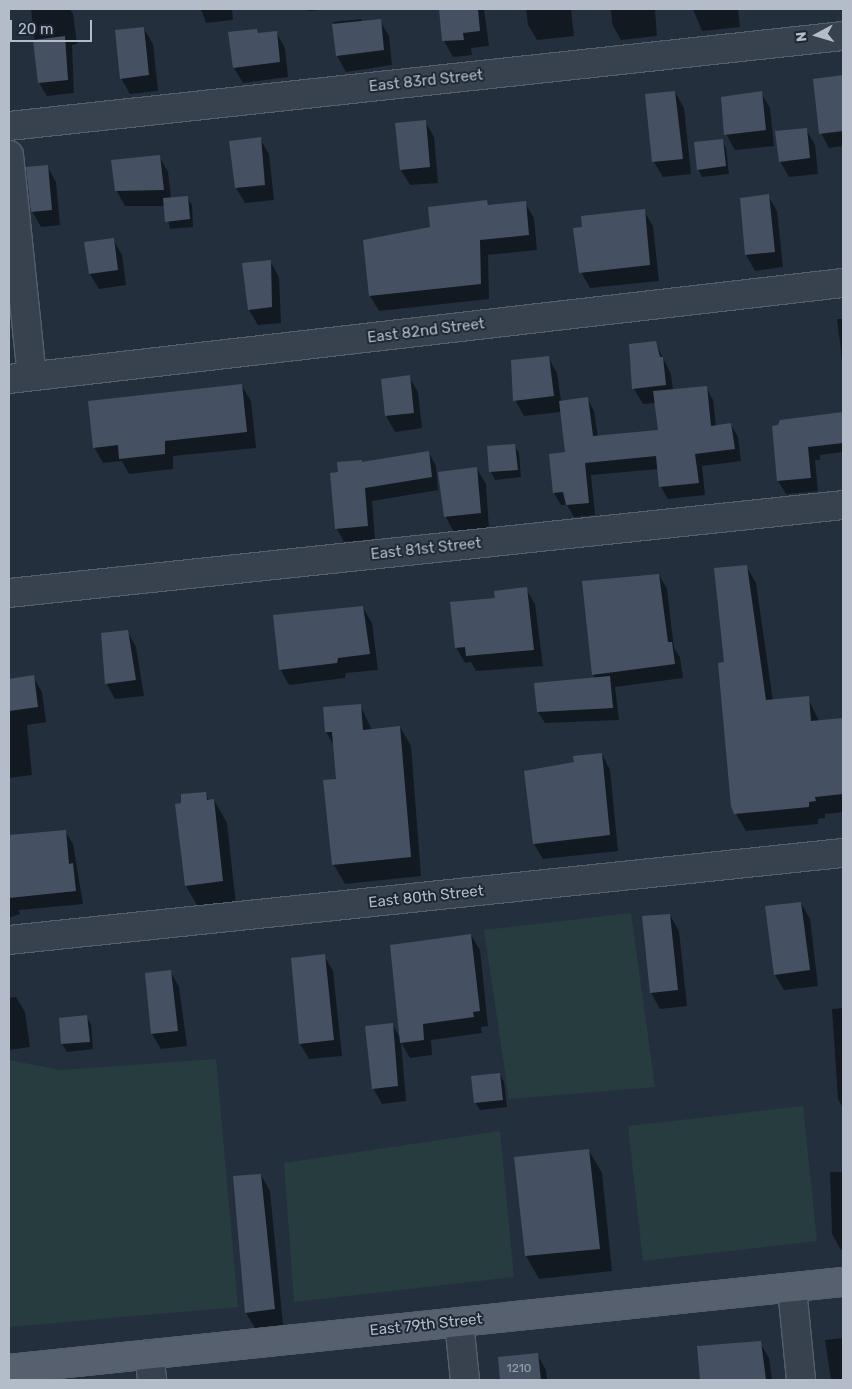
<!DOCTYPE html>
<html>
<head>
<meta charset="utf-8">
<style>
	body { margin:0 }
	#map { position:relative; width:852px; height:1389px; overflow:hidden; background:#242f3e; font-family:Rubik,sans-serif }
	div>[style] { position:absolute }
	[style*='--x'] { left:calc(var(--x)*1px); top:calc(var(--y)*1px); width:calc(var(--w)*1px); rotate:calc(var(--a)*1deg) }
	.green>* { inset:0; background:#263c3f }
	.shadow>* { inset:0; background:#0007 }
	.building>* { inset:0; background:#455162 }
	.roads { filter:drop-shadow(1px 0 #565f6c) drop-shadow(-1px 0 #565f6c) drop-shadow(0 1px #565f6c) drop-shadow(0 -1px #565f6c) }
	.minor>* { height:28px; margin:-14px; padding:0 14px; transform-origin:14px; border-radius:14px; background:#38414e }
	.major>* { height:28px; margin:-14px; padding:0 14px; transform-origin:14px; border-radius:14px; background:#56606e }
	span { translate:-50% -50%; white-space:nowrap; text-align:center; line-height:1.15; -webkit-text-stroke:4px #1d2633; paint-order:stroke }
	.number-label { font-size:12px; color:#98a1af }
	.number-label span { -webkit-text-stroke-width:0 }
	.street-label { font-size:15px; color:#b4bcc9 }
	.frame { position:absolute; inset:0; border:10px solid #b4bcc9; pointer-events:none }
	.north { position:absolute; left:792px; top:10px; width:50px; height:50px; -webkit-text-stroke:4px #1d2633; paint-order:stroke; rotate:264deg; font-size:14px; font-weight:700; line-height:20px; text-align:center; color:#b4bcc9 }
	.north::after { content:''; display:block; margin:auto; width:18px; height:22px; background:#b4bcc9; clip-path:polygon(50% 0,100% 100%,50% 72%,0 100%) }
	.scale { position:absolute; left:10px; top:20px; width:82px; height:22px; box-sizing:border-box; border:2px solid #b4bcc9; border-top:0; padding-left:6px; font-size:15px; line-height:18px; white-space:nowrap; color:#b4bcc9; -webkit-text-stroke:4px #1d2633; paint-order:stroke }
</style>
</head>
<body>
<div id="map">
	<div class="green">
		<div style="clip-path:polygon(631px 913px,655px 1087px,509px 1099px,484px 930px)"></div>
		<div style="clip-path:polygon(216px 1059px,238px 1307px,9px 1327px,9px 1060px,60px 1070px)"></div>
		<div style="clip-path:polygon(803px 1106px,817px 1241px,643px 1261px,628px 1126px)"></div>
		<div style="clip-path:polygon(500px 1131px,514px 1277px,294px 1302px,284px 1163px)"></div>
	</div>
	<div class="shadow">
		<div style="clip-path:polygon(31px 9px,70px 9px,73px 14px,77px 44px,72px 45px,74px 93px,47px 96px,39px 83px)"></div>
		<div style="clip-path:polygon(201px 9px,232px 9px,233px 20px,206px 23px)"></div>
		<div style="clip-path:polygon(307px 9px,331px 9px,308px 11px)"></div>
		<div style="clip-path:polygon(440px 9px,484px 9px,489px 46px,471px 48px,472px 55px,453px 57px,444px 41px)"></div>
		<div style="clip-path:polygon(526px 9px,571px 9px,574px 36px,537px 40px,528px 25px)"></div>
		<div style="clip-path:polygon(611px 9px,655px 9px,657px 36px,621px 40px,612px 24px)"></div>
		<div style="clip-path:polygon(693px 9px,738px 9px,740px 27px,702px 31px)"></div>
		<div style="clip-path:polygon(361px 19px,363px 23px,380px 21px,389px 36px,392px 65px,346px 72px,337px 56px,333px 22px)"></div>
		<div style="clip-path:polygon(144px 29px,153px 44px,158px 91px,130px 94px,121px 78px)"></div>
		<div style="clip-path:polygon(257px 31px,259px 34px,276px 32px,285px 48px,288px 77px,243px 83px,234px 68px)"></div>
		<div style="clip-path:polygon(843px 77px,843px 146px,829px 148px,821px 133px,814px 80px)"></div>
		<div style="clip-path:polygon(675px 92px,684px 108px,691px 174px,663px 177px,654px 162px,646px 95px)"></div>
		<div style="clip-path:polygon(761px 93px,770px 108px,774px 146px,735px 150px,726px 134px)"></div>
		<div style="clip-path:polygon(425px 121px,434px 137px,438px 183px,410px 185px,401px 170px)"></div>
		<div style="clip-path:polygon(806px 129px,815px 145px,818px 174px,789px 177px,780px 161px)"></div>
		<div style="clip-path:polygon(260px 139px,269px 154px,274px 200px,245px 203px,236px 188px)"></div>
		<div style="clip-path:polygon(722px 140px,726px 148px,729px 174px,702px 177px,698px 169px)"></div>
		<div style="clip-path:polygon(159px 156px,168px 172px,171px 199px,187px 197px,192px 205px,193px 227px,170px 229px,165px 206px,125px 206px,116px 190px)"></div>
		<div style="clip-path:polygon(47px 166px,56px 182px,60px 225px,41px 227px,32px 211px)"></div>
		<div style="clip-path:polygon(768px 196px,777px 211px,783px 267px,755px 271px,746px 255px,741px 199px)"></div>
		<div style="clip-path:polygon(487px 201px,489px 206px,525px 203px,534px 218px,537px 250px,488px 255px,489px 299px,379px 311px,370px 296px,365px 241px,432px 228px)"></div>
		<div style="clip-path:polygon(644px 211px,653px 226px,659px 281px,590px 288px,581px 272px,584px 228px)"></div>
		<div style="clip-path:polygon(113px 239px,122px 255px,126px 285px,99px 289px,90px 274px)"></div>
		<div style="clip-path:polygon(270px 261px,279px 277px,281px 323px,258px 325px,249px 310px)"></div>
		<div style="clip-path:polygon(837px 319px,843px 319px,843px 368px)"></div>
		<div style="clip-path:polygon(655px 342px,671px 374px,673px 390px,706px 387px,713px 400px,716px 427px,731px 425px,738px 437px,741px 461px,702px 466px,705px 495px,668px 499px,661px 487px,659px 469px,591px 475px,595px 515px,574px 517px,567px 505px,561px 505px,554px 493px,566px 453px,561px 412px,524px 416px,515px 400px,548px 357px,557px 373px,561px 401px,587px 398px,594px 411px,598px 437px,659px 431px,656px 403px,643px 404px,634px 389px,630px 345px)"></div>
		<div style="clip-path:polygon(409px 377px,418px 392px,422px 428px,395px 432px,386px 416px,382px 380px)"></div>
		<div style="clip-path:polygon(242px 386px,251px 401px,256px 448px,173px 456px,173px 469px,129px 474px,122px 461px,103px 463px,94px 447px)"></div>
		<div style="clip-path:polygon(843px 414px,843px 452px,820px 455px,820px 460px,815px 460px,818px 491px,786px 494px,778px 481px,781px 421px)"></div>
		<div style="clip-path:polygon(514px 445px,519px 453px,521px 477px,495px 480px,491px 472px,489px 447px)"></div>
		<div style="clip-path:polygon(429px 453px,436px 466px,438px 490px,372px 501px,375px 539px,344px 542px,337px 529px,339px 473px,363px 464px)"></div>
		<div style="clip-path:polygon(477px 469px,486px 484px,489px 529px,454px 532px,445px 516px)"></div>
		<div style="clip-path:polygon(746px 566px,756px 583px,773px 701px,808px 698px,819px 721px,843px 720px,843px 812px,825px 814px,825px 818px,818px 819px,818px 824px,746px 831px,736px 814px,726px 744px,725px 663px)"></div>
		<div style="clip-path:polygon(659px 575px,667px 589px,674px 648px,680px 657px,683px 678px,615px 687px,619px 720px,545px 723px,538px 712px,595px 678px,593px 674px)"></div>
		<div style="clip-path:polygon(526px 589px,535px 604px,543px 666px,476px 671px,471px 662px,465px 663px,456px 647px,496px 599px)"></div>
		<div style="clip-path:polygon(363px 608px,372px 623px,378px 670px,346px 673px,345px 678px,289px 685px,280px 669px)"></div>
		<div style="clip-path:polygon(127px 631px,136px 647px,144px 696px,115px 699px,106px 683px)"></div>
		<div style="clip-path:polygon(33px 677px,42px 692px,46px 722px,27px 725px,32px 775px,9px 778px,9px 680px)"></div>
		<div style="clip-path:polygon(360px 705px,372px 730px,400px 727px,411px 746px,421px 876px,345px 884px,334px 865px,324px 781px,338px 780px,335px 747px,326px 732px)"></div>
		<div style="clip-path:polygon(602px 754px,610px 770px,618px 851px,543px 859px,534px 844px)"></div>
		<div style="clip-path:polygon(205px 793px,209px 801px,214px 800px,227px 823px,236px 905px,199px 909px,186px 886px)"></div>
		<div style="clip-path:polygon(65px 831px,73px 844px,83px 904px,19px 910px,20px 914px,9px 918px,9px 837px)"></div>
		<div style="clip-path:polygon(801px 903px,810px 919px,818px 986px,784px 990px,775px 975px)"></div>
		<div style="clip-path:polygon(670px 915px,679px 931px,687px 1006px,660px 1009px,651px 993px,643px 917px)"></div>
		<div style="clip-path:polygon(471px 935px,480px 950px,488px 1026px,481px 1027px,482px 1033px,431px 1040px,432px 1055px,410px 1058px,401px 1042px,406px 1101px,382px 1104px,373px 1088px,392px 1024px,401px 1039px)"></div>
		<div style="clip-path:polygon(324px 956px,333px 971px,342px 1056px,309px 1059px,300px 1044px)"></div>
		<div style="clip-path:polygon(170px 971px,179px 987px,187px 1046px,161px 1049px,152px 1034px)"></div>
		<div style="clip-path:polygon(16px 997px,25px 1012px,30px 1047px,9px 1050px,9px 998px)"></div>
		<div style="clip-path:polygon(843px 1008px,843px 1108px,838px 1099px,832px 1009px)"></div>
		<div style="clip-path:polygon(86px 1017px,91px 1024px,93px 1049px,67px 1052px,62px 1044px,60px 1019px)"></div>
		<div style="clip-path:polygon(500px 1074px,504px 1082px,507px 1107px,480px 1110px,475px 1102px)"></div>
		<div style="clip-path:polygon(589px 1151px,602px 1173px,612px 1271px,539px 1279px,526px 1256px,516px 1158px)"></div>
		<div style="clip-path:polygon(842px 1168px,843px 1168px,843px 1249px,841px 1250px,832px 1234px,830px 1172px,843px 1172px)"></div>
		<div style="clip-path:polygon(261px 1175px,270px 1191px,283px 1325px,255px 1328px,246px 1313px)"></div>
		<div style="clip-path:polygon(843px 1338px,843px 1380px,831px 1380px,825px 1340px)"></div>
		<div style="clip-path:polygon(760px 1343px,769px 1358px,772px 1380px,702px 1380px,698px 1348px)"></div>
		<div style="clip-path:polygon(537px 1354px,546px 1370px,547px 1380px,501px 1380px,499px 1358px)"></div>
	</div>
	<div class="building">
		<div style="clip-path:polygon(439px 9px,478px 9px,480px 31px,463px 33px,464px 40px,442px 41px)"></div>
		<div style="clip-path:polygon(381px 19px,384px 50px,336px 56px,332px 24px)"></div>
		<div style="clip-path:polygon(144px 27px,149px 75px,120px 79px,115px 30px)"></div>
		<div style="clip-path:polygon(257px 29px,258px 33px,277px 31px,280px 62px,233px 68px,228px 32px)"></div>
		<div style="clip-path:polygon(65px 36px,68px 80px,38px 83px,33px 40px)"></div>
		<div style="clip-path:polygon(843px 75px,843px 131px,819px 134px,813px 79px)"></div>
		<div style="clip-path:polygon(675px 91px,683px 159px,652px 162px,645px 94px)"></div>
		<div style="clip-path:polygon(762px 91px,766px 130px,724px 135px,721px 97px)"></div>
		<div style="clip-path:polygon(426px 120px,430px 167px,400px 170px,395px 123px)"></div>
		<div style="clip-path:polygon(807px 128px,810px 158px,779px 162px,775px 131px)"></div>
		<div style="clip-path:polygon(261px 137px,265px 185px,235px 188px,229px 141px)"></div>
		<div style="clip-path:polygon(723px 139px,726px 166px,697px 170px,694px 142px)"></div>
		<div style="clip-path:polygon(160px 155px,164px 190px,115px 191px,111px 160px)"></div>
		<div style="clip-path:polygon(48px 165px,52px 210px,31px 212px,26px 167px)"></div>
		<div style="clip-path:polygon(769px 194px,775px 252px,745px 255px,740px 198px)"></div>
		<div style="clip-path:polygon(188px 196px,190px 219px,165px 222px,163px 198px)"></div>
		<div style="clip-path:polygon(487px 200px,488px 205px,526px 201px,529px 235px,480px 240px,481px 284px,369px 296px,363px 240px,430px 227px,428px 207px)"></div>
		<div style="clip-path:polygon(645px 209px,650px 265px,579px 273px,573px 228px,582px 227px,581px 216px)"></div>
		<div style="clip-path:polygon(114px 238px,118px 270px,89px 274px,84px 242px)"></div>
		<div style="clip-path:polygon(271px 260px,272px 307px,248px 310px,242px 263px)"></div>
		<div style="clip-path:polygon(656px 341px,660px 357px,663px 357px,666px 385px,632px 389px,629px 344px)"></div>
		<div style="clip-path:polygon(549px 356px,554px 396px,513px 401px,511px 360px)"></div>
		<div style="clip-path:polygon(410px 375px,414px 413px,385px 416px,381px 379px)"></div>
		<div style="clip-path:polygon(242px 384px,247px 432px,165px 441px,165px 454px,119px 459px,118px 445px,93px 448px,88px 401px)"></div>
		<div style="clip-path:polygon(707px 386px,711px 426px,731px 423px,735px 449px,695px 454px,699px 483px,659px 487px,656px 456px,585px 463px,589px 503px,566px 505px,563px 492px,553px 493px,549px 454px,565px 452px,559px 401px,588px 397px,593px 436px,658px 430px,653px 391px)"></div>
		<div style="clip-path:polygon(843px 412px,843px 443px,808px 447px,811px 478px,777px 481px,772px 426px,778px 425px,780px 420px)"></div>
		<div style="clip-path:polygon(515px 444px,518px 470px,489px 472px,487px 446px)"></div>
		<div style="clip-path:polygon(429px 451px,432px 477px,365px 488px,368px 526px,335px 529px,330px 473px,338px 472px,337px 462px,362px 460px,362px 462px)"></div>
		<div style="clip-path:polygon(477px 467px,481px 513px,444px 517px,438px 472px)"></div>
		<div style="clip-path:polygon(747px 565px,766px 700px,809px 696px,811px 721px,843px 718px,843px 794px,815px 797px,816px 801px,809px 802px,809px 807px,734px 814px,731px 806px,718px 663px,724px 662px,714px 568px)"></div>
		<div style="clip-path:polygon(659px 574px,668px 642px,672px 642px,675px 664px,592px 675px,582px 581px)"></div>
		<div style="clip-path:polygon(527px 587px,534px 650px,466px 656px,465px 647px,455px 648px,450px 602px,495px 598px,494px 591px)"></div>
		<div style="clip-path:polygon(363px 606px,370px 654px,338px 658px,337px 663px,279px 670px,273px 615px)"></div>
		<div style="clip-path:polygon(128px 630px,136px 680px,105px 684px,101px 633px)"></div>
		<div style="clip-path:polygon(34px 675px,38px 707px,9px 711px,9px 679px)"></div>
		<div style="clip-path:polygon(610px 676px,613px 708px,537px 712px,534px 683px)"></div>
		<div style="clip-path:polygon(361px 704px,363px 730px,400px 726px,411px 857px,332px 865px,323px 780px,336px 779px,332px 732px,325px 732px,323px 707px)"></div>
		<div style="clip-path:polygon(602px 753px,610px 835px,533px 844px,524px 771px,574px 762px,573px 756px)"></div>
		<div style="clip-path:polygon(206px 792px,207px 800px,214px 799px,223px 881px,185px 886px,175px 804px,181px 803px,181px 794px)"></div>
		<div style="clip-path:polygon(66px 830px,69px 864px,73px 863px,76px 891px,9px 898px,9px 835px)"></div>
		<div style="clip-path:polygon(801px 902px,810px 970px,774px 975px,765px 906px)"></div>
		<div style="clip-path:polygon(670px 914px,678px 990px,650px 993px,642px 916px)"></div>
		<div style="clip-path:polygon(471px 934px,480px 1011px,473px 1012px,474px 1017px,423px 1024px,424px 1040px,400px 1043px,390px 945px)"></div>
		<div style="clip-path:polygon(325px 954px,334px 1040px,299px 1044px,291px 958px)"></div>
		<div style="clip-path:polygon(171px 970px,178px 1031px,151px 1034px,145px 973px)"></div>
		<div style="clip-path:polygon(87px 1015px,90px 1042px,61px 1044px,59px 1018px)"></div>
		<div style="clip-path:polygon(393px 1023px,398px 1086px,372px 1089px,365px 1026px)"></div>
		<div style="clip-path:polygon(500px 1073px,503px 1100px,474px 1103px,471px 1076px)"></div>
		<div style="clip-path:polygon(589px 1149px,600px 1249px,525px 1256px,514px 1157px)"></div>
		<div style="clip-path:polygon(261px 1174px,275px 1309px,245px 1313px,233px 1176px)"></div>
		<div style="clip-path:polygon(761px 1341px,766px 1380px,700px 1380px,697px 1346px)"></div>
		<div style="clip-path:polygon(538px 1353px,541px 1380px,500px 1380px,498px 1357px)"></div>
	</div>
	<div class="roads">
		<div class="minor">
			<div style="--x:9;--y:126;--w:839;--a:-6.16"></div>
			<div style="--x:9;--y:155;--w:222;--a:84.1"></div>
			<div style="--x:9;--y:379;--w:840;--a:-6.57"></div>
			<div style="--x:9;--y:593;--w:839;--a:-6.02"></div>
			<div style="--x:9;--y:940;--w:839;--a:-5.96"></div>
			<div style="--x:792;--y:1288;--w:92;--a:84.4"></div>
			<div style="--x:459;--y:1322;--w:58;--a:84.1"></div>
			<div style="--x:149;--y:1354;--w:26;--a:83"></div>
		</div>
		<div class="major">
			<div style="--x:9;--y:1369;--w:839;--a:-5.96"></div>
		</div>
	</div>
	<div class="number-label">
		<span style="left:519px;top:1369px">1210</span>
	</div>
	<div class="street-label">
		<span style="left:426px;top:81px;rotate:-6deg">East 83rd Street</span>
		<span style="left:426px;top:331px;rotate:-7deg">East 82nd Street</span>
		<span style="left:426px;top:549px;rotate:-6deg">East 81st Street</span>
		<span style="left:426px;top:897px;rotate:-6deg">East 80th Street</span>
		<span style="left:426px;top:1325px;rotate:-6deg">East 79th Street</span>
	</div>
	<div class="frame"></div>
	<div class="north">N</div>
	<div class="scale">20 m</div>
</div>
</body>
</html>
